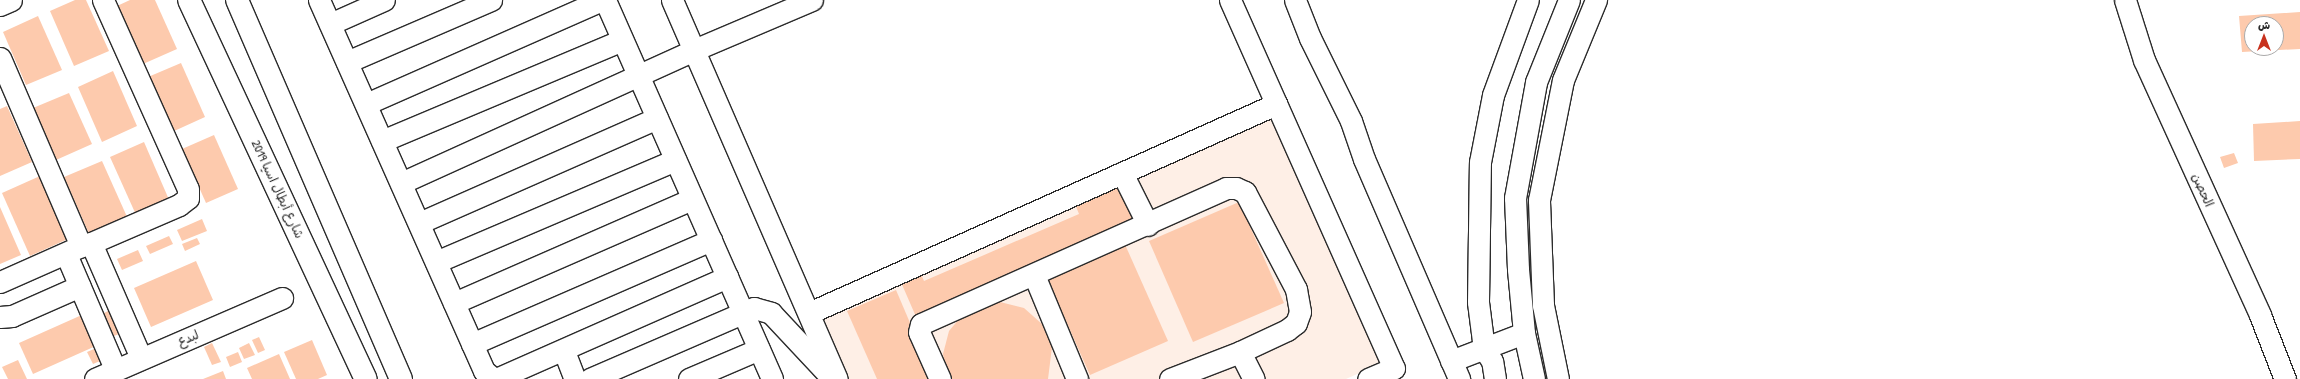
<!DOCTYPE html>
<html>
<head>
<meta charset="utf-8">
<style>
	body { margin:0 }
	#map { position:relative; width:2300px; height:379px; overflow:hidden; background:#fff; font-family:"Patrick Hand","Playpen Sans Arabic",sans-serif }
	div>[style] { position:absolute }
	[style*='--x'] { left:calc(var(--x)*1px); top:calc(var(--y)*1px); width:calc(var(--w)*1px); rotate:calc(var(--a)*1deg) }
	.built>* { inset:0; background:#feefe6 }
	.building>* { inset:0; background:#fdcaad }
	.roads { filter:drop-shadow(1px 0 #2b2b2b) drop-shadow(-1px 0 #2b2b2b) drop-shadow(0 1px #2b2b2b) drop-shadow(0 -1px #2b2b2b) }
	.minor>* { height:21px; margin:-10.5px; padding:0 10.5px; transform-origin:10.5px; border-radius:10.5px; background:#fff }
	.major>* { height:22px; margin:-11px; padding:0 11px; transform-origin:11px; border-radius:11px; background:#fff }
	span { translate:-50% -50%; white-space:nowrap; text-align:center; line-height:1.15; -webkit-text-stroke:3px #fff; paint-order:stroke }
	.street-label { font-size:13px; color:#2b2b2b }
	.north { position:absolute; left:2244px; top:16px; width:40px; height:40px; box-sizing:border-box; background:#fff; border:1px solid #aaa; border-radius:50%; rotate:0deg; font-size:11px; font-weight:700; line-height:16px; text-align:center; color:#2b2b2b }
	.north::after { content:''; display:block; margin:auto; width:14px; height:18px; background:#c8321e; clip-path:polygon(50% 0,100% 100%,50% 72%,0 100%) }
</style>
</head>
<body>
<div id="map">
	<div class="built">
		<div style="clip-path:polygon(1271px 115px,1380px 364px,1346px 379px,846px 379px,817px 315px)"></div>
	</div>
	<div class="building">
		<div style="clip-path:polygon(75px 0,86px 0,109px 51px,74px 66px,50px 11px)"></div>
		<div style="clip-path:polygon(130px 0,155px 0,177px 49px,143px 64px,117px 6px)"></div>
		<div style="clip-path:polygon(evenodd,2300px 12px,2300px 49px,2242px 52px,2239px 16px,2300px 12px,2252px 24px,2276px 24px,2276px 48px,2252px 48px,2252px 24px)"></div>
		<div style="clip-path:polygon(38px 16px,62px 70px,26px 85px,3px 32px)"></div>
		<div style="clip-path:polygon(181px 63px,205px 117px,172px 132px,148px 77px)"></div>
		<div style="clip-path:polygon(113px 71px,137px 126px,102px 142px,78px 87px)"></div>
		<div style="clip-path:polygon(69px 93px,92px 144px,56px 160px,33px 108px)"></div>
		<div style="clip-path:polygon(7px 106px,32px 162px,0 176px,0 109px)"></div>
		<div style="clip-path:polygon(2300px 121px,2300px 159px,2254px 161px,2253px 124px)"></div>
		<div style="clip-path:polygon(214px 135px,238px 189px,206px 203px,182px 149px)"></div>
		<div style="clip-path:polygon(144px 142px,170px 202px,137px 217px,110px 157px)"></div>
		<div style="clip-path:polygon(2234px 153px,2238px 163px,2224px 168px,2220px 157px)"></div>
		<div style="clip-path:polygon(102px 161px,128px 219px,90px 236px,64px 177px)"></div>
		<div style="clip-path:polygon(40px 176px,68px 239px,30px 256px,2px 193px)"></div>
		<div style="clip-path:polygon(1118px 185px,1135px 224px,917px 319px,900px 280px,920px 272px,924px 281px,1079px 214px,1075px 204px)"></div>
		<div style="clip-path:polygon(1239px 202px,1284px 303px,1193px 342px,1149px 241px)"></div>
		<div style="clip-path:polygon(0 207px,21px 255px,0 264px)"></div>
		<div style="clip-path:polygon(202px 219px,207px 231px,182px 241px,177px 230px)"></div>
		<div style="clip-path:polygon(169px 236px,173px 244px,150px 254px,146px 246px)"></div>
		<div style="clip-path:polygon(197px 238px,200px 244px,185px 251px,182px 244px)"></div>
		<div style="clip-path:polygon(1123px 240px,1168px 341px,1090px 375px,1045px 274px)"></div>
		<div style="clip-path:polygon(138px 250px,143px 261px,122px 270px,117px 259px)"></div>
		<div style="clip-path:polygon(196px 261px,213px 300px,151px 327px,134px 288px)"></div>
		<div style="clip-path:polygon(896px 290px,934px 379px,877px 379px,847px 311px)"></div>
		<div style="clip-path:polygon(1000px 302px,1024px 308px,1042px 324px,1052px 347px,1048px 379px,948px 379px,943px 354px,949px 331px,965px 312px,988px 303px)"></div>
		<div style="clip-path:polygon(114px 308px,124px 332px,114px 336px,104px 313px)"></div>
		<div style="clip-path:polygon(84px 314px,98px 345px,33px 374px,19px 343px)"></div>
		<div style="clip-path:polygon(259px 337px,265px 350px,258px 353px,252px 340px)"></div>
		<div style="clip-path:polygon(312px 340px,327px 375px,318px 379px,296px 379px,284px 352px)"></div>
		<div style="clip-path:polygon(212px 343px,221px 362px,212px 365px,204px 347px)"></div>
		<div style="clip-path:polygon(249px 343px,255px 355px,244px 359px,239px 348px)"></div>
		<div style="clip-path:polygon(101px 346px,107px 358px,93px 364px,87px 352px)"></div>
		<div style="clip-path:polygon(238px 352px,242px 362px,230px 367px,226px 357px)"></div>
		<div style="clip-path:polygon(279px 354px,290px 379px,252px 379px,247px 368px)"></div>
		<div style="clip-path:polygon(18px 360px,27px 379px,8px 379px,2px 367px)"></div>
		<div style="clip-path:polygon(223px 371px,226px 379px,203px 379px)"></div>
	</div>
	<div class="roads">
		<div class="minor">
			<div style="--x:103;--y:0;--w:207;--a:65.8"></div>
			<div style="--x:188;--y:189;--w:9;--a:90"></div>
			<div style="--x:188;--y:198;--w:11;--a:142"></div>
			<div style="--x:179;--y:205;--w:96;--a:156.6"></div>
			<div style="--x:91;--y:243;--w:125;--a:66.5"></div>
			<div style="--x:319;--y:0;--w:406;--a:66"></div>
			<div style="--x:484;--y:371;--w:13;--a:39"></div>
			<div style="--x:605;--y:0;--w:414;--a:66.2"></div>
			<div style="--x:672;--y:0;--w:413;--a:66.5"></div>
			<div style="--x:1230;--y:0;--w:403;--a:66"></div>
			<div style="--x:1394;--y:368;--w:28;--a:157"></div>
			<div style="--x:1295;--y:0;--w:41;--a:68.5"></div>
			<div style="--x:1310;--y:38;--w:93;--a:63.7"></div>
			<div style="--x:1351;--y:121;--w:40;--a:71.1"></div>
			<div style="--x:1364;--y:159;--w:240;--a:66.6"></div>
			<div style="--x:2125;--y:0;--w:63;--a:72.4"></div>
			<div style="--x:2144;--y:60;--w:280;--a:65.5"></div>
			<div style="--x:2260;--y:315;--w:69;--a:68.7"></div>
			<div style="--x:0;--y:5;--w:12;--a:-24"></div>
			<div style="--x:330;--y:24;--w:59;--a:-24"></div>
			<div style="--x:0;--y:58;--w:205;--a:66.7"></div>
			<div style="--x:347;--y:62;--w:157;--a:-23.3"></div>
			<div style="--x:366;--y:104;--w:258;--a:-23.8"></div>
			<div style="--x:382;--y:141;--w:260;--a:-22.8"></div>
			<div style="--x:1122;--y:173;--w:58;--a:63.4"></div>
			<div style="--x:401;--y:183;--w:322;--a:-24.4"></div>
			<div style="--x:694;--y:50;--w:128;--a:-23"></div>
			<div style="--x:419;--y:223;--w:260;--a:-23.8"></div>
			<div style="--x:66;--y:254;--w:125;--a:66.9"></div>
			<div style="--x:436;--y:262;--w:260;--a:-23.1"></div>
			<div style="--x:1034;--y:275;--w:113;--a:67.5"></div>
			<div style="--x:0;--y:282;--w:86;--a:-23.9"></div>
			<div style="--x:454;--y:303;--w:260;--a:-23.6"></div>
			<div style="--x:809;--y:313;--w:512;--a:-24.11"></div>
			<div style="--x:0;--y:317;--w:12;--a:-5"></div>
			<div style="--x:12;--y:316;--w:74;--a:-23.8"></div>
			<div style="--x:472;--y:344;--w:261;--a:-23.5"></div>
			<div style="--x:564;--y:351;--w:30;--a:69"></div>
			<div style="--x:1240;--y:352;--w:30;--a:63"></div>
			<div style="--x:1451;--y:361;--w:78;--a:-21"></div>
			<div style="--x:95;--y:379;--w:204;--a:-23.4"></div>
			<div style="--x:496;--y:379;--w:253;--a:-23.8"></div>
			<div style="--x:590;--y:379;--w:179;--a:-23.4"></div>
			<div style="--x:754;--y:308;--w:18;--a:16"></div>
			<div style="--x:771;--y:313;--w:86;--a:46.9"></div>
			<div style="--x:689;--y:379;--w:76;--a:-23.2"></div>
			<div style="--x:940;--y:379;--w:51;--a:-114.1"></div>
			<div style="--x:919;--y:332;--w:8;--a:-76"></div>
			<div style="--x:921;--y:324;--w:334;--a:-24"></div>
			<div style="--x:1226;--y:188;--w:10;--a:0"></div>
			<div style="--x:1236;--y:188;--w:10;--a:24"></div>
			<div style="--x:1245;--y:192;--w:110;--a:62.3"></div>
			<div style="--x:1296;--y:289;--w:23;--a:80"></div>
			<div style="--x:1300;--y:312;--w:12;--a:110"></div>
			<div style="--x:1296;--y:323;--w:11;--a:142"></div>
			<div style="--x:1287;--y:330;--w:52;--a:154.9"></div>
			<div style="--x:1240;--y:352;--w:75;--a:158.9"></div>
			<div style="--x:1495;--y:379;--w:18;--a:-99"></div>
			<div style="--x:1492;--y:361;--w:14;--a:-124"></div>
			<div style="--x:1484;--y:349;--w:47;--a:-97.3"></div>
			<div style="--x:1478;--y:302;--w:140;--a:-89.2"></div>
			<div style="--x:1480;--y:162;--w:68;--a:-79"></div>
			<div style="--x:1493;--y:95;--w:101;--a:-69.8"></div>
			<div style="--x:1534;--y:379;--w:47;--a:-102.3"></div>
			<div style="--x:1524;--y:333;--w:64;--a:-95.4"></div>
			<div style="--x:1518;--y:269;--w:71;--a:-92.4"></div>
			<div style="--x:1515;--y:198;--w:118;--a:-79.7"></div>
			<div style="--x:1536;--y:82;--w:88;--a:-68.1"></div>
			<div style="--x:1558;--y:379;--w:76;--a:-101.5"></div>
			<div style="--x:1543;--y:305;--w:105;--a:-92.2"></div>
			<div style="--x:1539;--y:200;--w:122;--a:-78.7"></div>
			<div style="--x:1563;--y:80;--w:87;--a:-67.6"></div>
		</div>
		<div class="major">
			<div style="--x:189;--y:0;--w:418;--a:65"></div>
			<div style="--x:237;--y:0;--w:413;--a:66.6"></div>
		</div>
	</div>
	<div class="street-label">
		<span style="left:278px;top:189px;rotate:65deg">شارع أبطال اسيا 2019</span>
		<span style="left:2203px;top:190px;rotate:66deg">الحصن</span>
		<span style="left:188px;top:338px;rotate:-23deg">لبدع</span>
	</div>
	<div class="north">ش</div>
</div>
</body>
</html>
